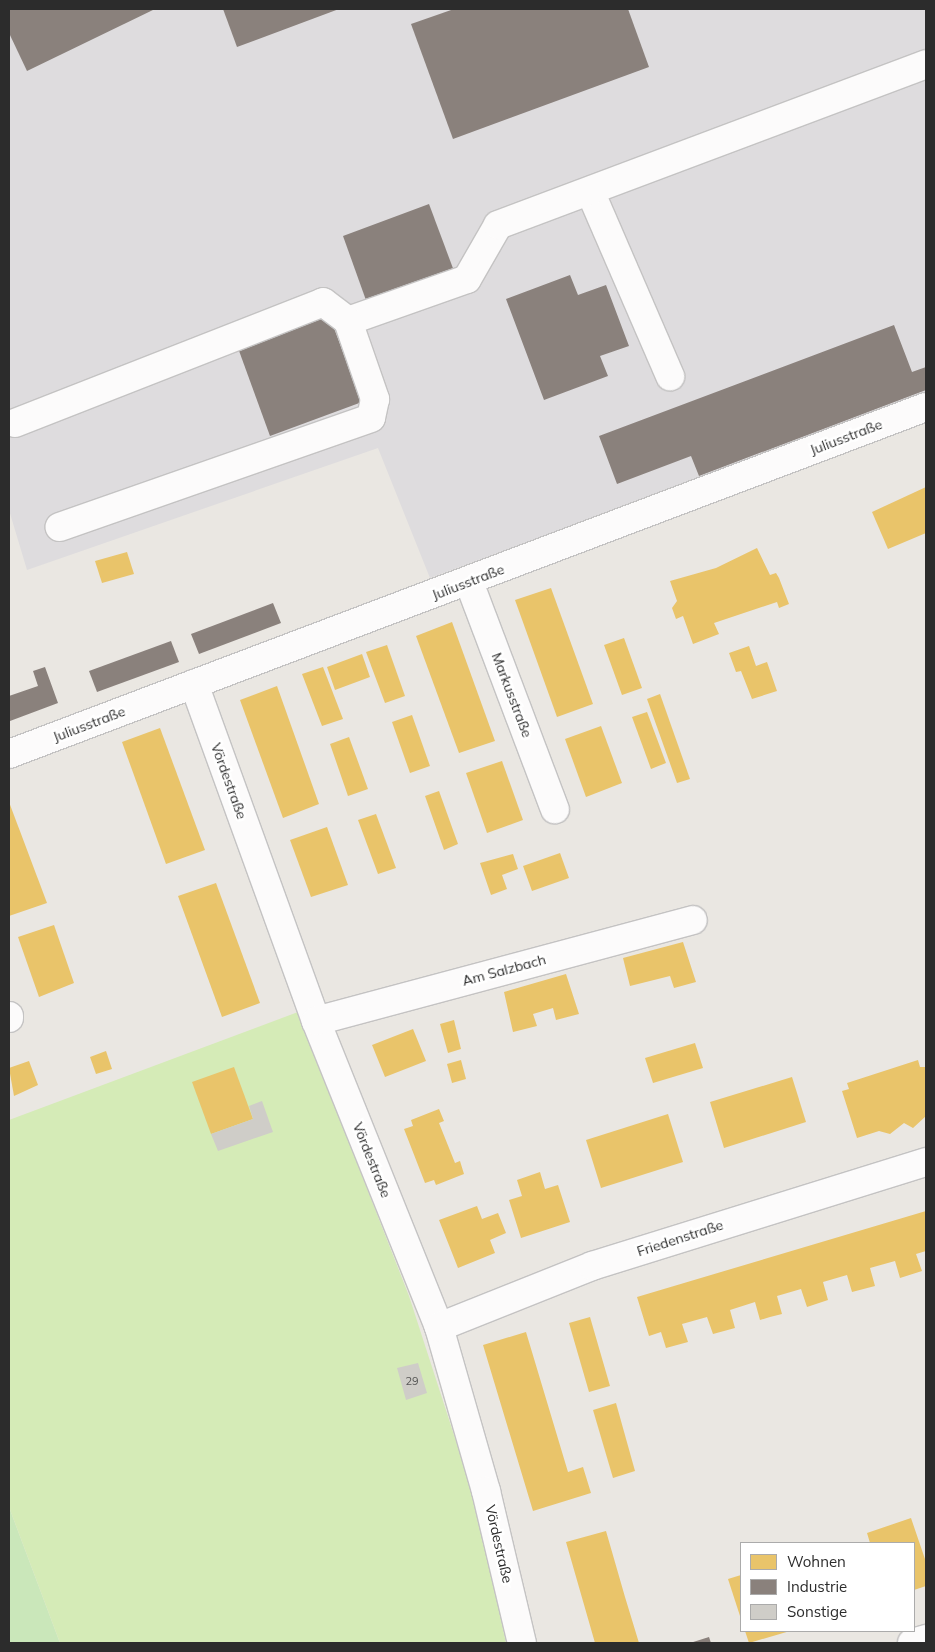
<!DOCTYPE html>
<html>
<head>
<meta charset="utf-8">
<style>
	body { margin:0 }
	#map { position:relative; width:935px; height:1652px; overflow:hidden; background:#eae7e2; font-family:Mulish,sans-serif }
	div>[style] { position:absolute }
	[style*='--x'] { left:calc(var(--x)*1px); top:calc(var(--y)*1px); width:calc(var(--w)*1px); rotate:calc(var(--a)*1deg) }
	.industrial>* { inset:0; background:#dedcde }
	.green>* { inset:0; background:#cae7ba }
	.pitch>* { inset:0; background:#d5ebb7 }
	.homes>* { inset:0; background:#e9c46a }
	.industry>* { inset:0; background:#8a817c }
	.building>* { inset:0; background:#cfcdc8 }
	.roads { filter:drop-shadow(1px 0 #c4c3c3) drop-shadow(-1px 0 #c4c3c3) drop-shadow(0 1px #c4c3c3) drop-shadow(0 -1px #c4c3c3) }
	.minor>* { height:28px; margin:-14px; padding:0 14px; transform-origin:14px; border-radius:14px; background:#fcfbfb }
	span { translate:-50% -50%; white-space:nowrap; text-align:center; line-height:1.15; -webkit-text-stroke:5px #fff; paint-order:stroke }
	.number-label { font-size:11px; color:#565655 }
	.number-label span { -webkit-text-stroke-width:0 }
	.street-label { font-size:14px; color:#2c2c2c }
	.frame { position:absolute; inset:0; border:10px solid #2c2c2c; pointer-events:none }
	.legend { position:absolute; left:740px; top:1542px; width:175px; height:90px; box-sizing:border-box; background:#fff; border:1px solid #ababab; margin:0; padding:6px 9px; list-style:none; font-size:15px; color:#2c2c2c }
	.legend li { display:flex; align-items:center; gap:10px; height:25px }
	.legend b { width:25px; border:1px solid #ababab }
</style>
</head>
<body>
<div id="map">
	<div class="industrial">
		<div style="clip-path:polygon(9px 9px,926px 9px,926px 394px,430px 578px,378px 448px,27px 570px,9px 510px)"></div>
	</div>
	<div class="green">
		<div style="clip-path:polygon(9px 1507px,60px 1643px,9px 1643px)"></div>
	</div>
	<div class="pitch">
		<div style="clip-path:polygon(298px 1012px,409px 1296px,478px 1509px,506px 1643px,60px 1643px,9px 1507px,9px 1120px)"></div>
	</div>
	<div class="homes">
		<div style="clip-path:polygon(926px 487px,926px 533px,888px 549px,872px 512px)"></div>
		<div style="clip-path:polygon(757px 548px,770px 575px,776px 573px,779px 578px,789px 604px,779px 608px,777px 602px,714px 623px,719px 634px,693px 644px,683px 616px,676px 619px,672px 608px,677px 601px,670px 581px,716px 568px)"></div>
		<div style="clip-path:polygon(127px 552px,134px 574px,102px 583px,95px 561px)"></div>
		<div style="clip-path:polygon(551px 588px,593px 704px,557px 717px,515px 600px)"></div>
		<div style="clip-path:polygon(452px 622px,495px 741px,459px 753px,416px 636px)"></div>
		<div style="clip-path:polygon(624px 638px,642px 688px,622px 695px,604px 645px)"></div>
		<div style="clip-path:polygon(387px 645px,405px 696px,385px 703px,366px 652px)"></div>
		<div style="clip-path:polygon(749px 646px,756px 666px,767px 662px,777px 691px,752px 699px,741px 671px,736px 672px,729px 653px)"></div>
		<div style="clip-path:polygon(362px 654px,370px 677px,335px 690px,327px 667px)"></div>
		<div style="clip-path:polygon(323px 667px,343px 719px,322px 726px,302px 674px)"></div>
		<div style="clip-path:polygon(277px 686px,319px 804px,283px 818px,240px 700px)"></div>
		<div style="clip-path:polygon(660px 694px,690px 779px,677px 783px,647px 699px)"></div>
		<div style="clip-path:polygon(647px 712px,666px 763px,651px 769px,632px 717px)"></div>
		<div style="clip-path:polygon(412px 715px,430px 766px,410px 773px,392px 722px)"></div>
		<div style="clip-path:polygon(601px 726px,622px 783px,586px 797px,565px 739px)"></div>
		<div style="clip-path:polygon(160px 728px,205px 850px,166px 864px,122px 742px)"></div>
		<div style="clip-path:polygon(349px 737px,368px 789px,348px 796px,330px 744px)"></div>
		<div style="clip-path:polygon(502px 761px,523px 820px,487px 833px,466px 773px)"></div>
		<div style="clip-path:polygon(439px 791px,458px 844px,444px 850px,425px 796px)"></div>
		<div style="clip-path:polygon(9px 802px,47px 903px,9px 916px)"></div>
		<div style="clip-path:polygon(376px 814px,396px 868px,378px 874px,358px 820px)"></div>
		<div style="clip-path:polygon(327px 827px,348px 885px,311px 897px,290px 840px)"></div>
		<div style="clip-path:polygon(560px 853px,569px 878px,532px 891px,523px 866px)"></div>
		<div style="clip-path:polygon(513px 854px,518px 869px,502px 875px,507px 889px,491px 895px,480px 863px)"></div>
		<div style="clip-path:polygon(216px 883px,260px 1003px,222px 1017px,178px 896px)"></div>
		<div style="clip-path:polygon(54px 925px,74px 983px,39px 997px,18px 937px)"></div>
		<div style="clip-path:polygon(683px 942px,696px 982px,674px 988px,670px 976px,630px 986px,623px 958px)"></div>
		<div style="clip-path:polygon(566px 974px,579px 1014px,556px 1020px,553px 1008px,533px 1014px,537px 1026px,513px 1032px,504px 992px)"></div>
		<div style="clip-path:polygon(454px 1020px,461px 1049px,448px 1053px,440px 1024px)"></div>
		<div style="clip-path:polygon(413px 1029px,426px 1061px,385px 1077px,372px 1045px)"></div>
		<div style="clip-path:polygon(695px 1043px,703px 1068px,653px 1083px,645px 1058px)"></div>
		<div style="clip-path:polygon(106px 1051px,112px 1069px,96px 1074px,90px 1057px)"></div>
		<div style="clip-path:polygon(461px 1060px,466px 1079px,452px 1083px,447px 1064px)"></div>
		<div style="clip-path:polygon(918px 1060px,920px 1067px,926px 1067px,926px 1116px,913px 1128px,904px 1123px,890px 1134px,879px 1131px,857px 1138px,842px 1091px,849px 1089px,847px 1083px)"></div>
		<div style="clip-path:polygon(29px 1061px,38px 1085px,14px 1096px,9px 1068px)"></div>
		<div style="clip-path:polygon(234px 1067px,253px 1119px,211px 1134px,192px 1082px)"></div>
		<div style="clip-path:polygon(792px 1077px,806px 1122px,724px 1148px,710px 1102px)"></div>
		<div style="clip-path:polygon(439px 1109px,444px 1121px,439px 1123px,455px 1163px,460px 1161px,464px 1174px,436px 1185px,434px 1180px,425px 1183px,404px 1129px,413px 1126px,411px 1120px)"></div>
		<div style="clip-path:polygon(668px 1114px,683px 1162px,601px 1188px,586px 1140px)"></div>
		<div style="clip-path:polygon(540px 1172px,545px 1189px,558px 1185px,570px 1222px,521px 1238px,509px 1200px,522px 1196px,517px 1180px)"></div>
		<div style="clip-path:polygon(477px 1206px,482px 1219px,498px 1213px,506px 1233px,490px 1240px,495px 1253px,458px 1268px,439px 1220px)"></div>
		<div style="clip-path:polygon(926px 1211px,926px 1251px,916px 1254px,922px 1271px,900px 1278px,895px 1261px,870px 1268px,875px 1286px,852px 1292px,847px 1275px,823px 1282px,828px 1300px,807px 1307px,801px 1289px,777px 1296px,782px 1314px,770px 1317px,760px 1320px,755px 1302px,730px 1310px,735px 1328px,713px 1334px,707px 1317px,682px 1324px,688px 1342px,666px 1348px,661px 1332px,649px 1336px,637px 1297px)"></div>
		<div style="clip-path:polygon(590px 1317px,610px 1386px,589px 1392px,569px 1323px)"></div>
		<div style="clip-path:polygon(526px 1332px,568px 1472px,583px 1467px,591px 1493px,533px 1511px,483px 1345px)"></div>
		<div style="clip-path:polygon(616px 1403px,635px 1471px,613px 1478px,593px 1410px)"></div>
		<div style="clip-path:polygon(911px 1518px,926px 1562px,926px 1586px,914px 1590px,914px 1543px,870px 1543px,867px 1533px)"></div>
		<div style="clip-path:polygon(606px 1531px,625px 1597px,639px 1643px,595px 1643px,566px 1542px)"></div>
		<div style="clip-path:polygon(741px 1575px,741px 1619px,728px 1579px)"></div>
		<div style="clip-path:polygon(745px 1631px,790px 1631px,749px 1643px)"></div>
	</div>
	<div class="industry">
		<div style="clip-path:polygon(9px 9px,155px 9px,27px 71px,9px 33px)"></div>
		<div style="clip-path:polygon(223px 9px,339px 9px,237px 47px)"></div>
		<div style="clip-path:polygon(454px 9px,628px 9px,649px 67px,453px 139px,411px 24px)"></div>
		<div style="clip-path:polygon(429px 204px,454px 271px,367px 303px,343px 236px)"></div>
		<div style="clip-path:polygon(570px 275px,578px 295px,606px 285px,629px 346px,600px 356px,608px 376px,544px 400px,506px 299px)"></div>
		<div style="clip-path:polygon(329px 315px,362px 402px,270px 436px,238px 348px)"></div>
		<div style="clip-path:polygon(894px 325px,912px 372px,926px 367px,926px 390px,699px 476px,691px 456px,617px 484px,599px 436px)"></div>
		<div style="clip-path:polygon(273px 603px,281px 623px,199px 654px,191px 634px)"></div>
		<div style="clip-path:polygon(171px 641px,179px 662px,97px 692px,89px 671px)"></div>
		<div style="clip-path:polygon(45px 667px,58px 703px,10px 721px,9px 696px,38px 686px,33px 671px)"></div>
		<div style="clip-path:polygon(709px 1637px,711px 1643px,690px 1643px)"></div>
	</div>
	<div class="building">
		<div style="clip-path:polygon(262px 1101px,273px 1132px,218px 1151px,211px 1134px,253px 1119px,249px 1106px)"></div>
		<div style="clip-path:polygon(418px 1363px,427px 1393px,406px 1400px,397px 1368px)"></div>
	</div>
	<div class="roads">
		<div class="minor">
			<div style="--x:590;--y:191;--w:202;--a:66.6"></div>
			<div style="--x:348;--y:321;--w:126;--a:-19.4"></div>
			<div style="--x:467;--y:279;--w:62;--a:-60.1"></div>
			<div style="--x:498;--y:225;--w:457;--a:-20.6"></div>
			<div style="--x:15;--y:423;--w:331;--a:-21.4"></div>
			<div style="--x:323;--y:302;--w:31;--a:37"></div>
			<div style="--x:348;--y:321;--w:83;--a:70.9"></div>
			<div style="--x:375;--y:399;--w:19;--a:102"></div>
			<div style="--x:371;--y:418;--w:330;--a:160.7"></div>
			<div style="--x:469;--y:582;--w:243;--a:69.3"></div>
			<div style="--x:194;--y:684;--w:358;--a:70.1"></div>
			<div style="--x:316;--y:1021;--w:330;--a:68.1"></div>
			<div style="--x:439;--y:1327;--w:171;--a:74"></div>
			<div style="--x:486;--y:1491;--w:156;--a:76.7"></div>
			<div style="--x:9;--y:754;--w:980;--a:-20.73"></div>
			<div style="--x:9;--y:1016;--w:2;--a:90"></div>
			<div style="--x:316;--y:1021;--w:390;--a:-15"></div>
			<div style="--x:439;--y:1327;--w:165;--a:-21.7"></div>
			<div style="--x:592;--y:1266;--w:350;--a:-17.3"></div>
			<div style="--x:912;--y:1643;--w:15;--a:-16"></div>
		</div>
	</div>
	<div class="number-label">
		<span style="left:412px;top:1381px">29</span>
	</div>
	<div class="street-label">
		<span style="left:846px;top:437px;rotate:-21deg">Juliusstraße</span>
		<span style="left:468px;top:582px;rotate:-21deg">Juliusstraße</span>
		<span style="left:512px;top:695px;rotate:69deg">Markusstraße</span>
		<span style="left:89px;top:724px;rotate:-21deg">Juliusstraße</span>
		<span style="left:229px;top:781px;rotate:70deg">Vördestraße</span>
		<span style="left:504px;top:970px;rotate:-15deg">Am Salzbach</span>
		<span style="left:372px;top:1160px;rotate:68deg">Vördestraße</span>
		<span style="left:680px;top:1238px;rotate:-18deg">Friedenstraße</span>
		<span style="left:499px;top:1544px;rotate:77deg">Vördestraße</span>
	</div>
	<div class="frame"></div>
	<ul class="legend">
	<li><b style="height:14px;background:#e9c46a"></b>Wohnen</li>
	<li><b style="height:14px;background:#8a817c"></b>Industrie</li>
	<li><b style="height:14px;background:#cfcdc8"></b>Sonstige</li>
	</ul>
</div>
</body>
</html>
